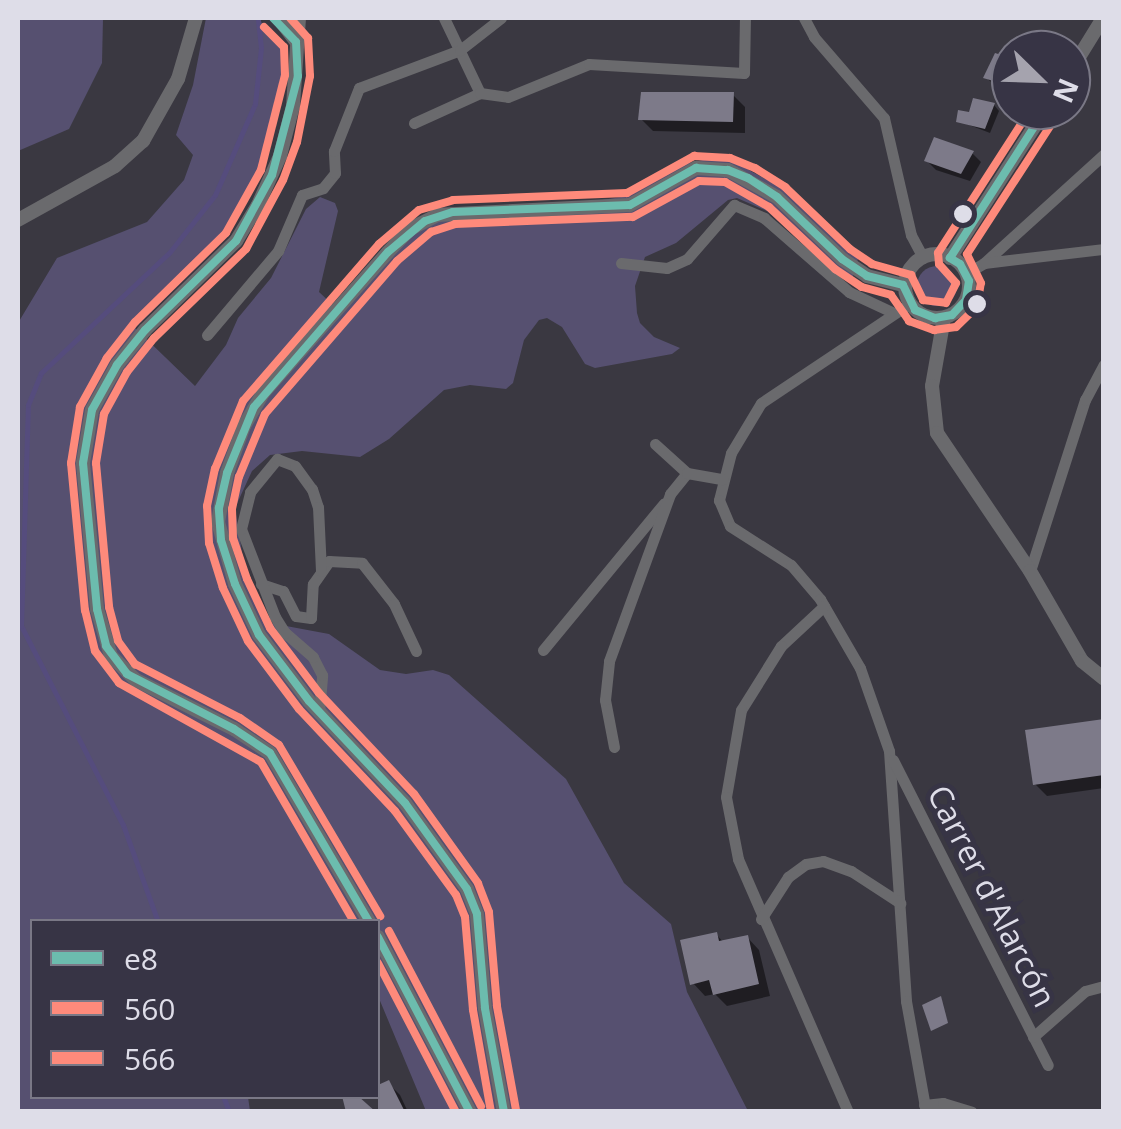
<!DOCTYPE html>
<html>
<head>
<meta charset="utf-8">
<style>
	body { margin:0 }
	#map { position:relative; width:1121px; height:1129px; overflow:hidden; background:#3a3841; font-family:"Open Sans",sans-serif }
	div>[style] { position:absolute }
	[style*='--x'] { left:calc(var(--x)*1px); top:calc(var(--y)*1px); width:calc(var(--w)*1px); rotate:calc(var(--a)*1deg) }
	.green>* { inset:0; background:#565070 }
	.round { border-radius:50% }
	.shadow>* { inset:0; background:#0007 }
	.stream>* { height:5px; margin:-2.5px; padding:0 2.5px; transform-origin:2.5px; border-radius:2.5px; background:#554c7d }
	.building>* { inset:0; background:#7d7a89 }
	.minor>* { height:11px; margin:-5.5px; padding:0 5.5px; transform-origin:5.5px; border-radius:5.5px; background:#6a6a6d }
	.tertiary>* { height:14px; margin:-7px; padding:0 7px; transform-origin:7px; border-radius:7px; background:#6a6a6d }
	.tertiary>.ring { margin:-7px; padding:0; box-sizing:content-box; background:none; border:14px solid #6a6a6d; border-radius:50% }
	.bus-1>* { height:8px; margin:-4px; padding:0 4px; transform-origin:4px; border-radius:4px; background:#6cbcae }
	.bus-2>* { height:8px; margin:-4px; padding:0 4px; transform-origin:4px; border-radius:4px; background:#fe8a7b }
	.bus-3>* { height:8px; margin:-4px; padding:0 4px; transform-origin:4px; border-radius:4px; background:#fe8a7b }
	.dots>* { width:28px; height:28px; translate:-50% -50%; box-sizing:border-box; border:5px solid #373445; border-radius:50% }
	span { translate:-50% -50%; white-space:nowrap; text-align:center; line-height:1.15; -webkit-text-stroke:10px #373445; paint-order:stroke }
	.street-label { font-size:32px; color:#dedde8 }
	.frame { position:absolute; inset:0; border:20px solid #dedde8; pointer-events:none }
	.legend { position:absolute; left:30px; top:919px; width:350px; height:180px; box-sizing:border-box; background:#373445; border:2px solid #7a7886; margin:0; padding:12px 18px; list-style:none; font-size:30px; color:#dedde8 }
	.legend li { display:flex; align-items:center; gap:20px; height:50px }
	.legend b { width:50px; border:2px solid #7a7886 }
	.north { position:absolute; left:991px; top:30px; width:100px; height:100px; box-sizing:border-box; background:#373445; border:2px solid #7a7886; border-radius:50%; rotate:113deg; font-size:28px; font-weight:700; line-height:40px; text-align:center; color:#dedde8 }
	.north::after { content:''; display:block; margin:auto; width:35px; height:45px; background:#a5a3ae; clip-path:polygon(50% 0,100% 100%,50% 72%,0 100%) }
</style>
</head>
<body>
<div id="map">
	<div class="green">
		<div style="clip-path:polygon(18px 18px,103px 18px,102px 63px,69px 129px,18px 151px)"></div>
		<div style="clip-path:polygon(206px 18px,253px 18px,271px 28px,282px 44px,281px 90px,262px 168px,231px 220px,204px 260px,135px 328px,195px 386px,226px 345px,238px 318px,271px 278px,306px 209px,320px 197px,335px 203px,338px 211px,319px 292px,334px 306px,402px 228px,438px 208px,589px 202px,628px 196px,685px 164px,712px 158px,736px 163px,782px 188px,858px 259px,851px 283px,767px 211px,737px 198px,728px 200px,676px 243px,645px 257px,635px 286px,637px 313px,640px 323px,654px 337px,680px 348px,672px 354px,595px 368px,585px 364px,562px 327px,547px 318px,539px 320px,524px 340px,513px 383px,506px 389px,470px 385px,444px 390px,389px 439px,360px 457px,302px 451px,270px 455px,252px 471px,235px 508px,247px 585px,270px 623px,329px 634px,380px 670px,406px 674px,433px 670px,449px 675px,566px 779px,624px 883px,671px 924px,687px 992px,748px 1111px,426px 1111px,378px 996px,378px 922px,32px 922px,32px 1096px,248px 1097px,250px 1111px,18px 1112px,18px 323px,57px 258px,147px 222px,184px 180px,193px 155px,176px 135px,193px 85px)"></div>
		<div class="round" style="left:917px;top:266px;width:40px;height:40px"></div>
	</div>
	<div class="shadow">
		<div style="clip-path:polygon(1011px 60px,1011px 91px,995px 86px,986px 77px)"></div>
		<div style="clip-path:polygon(733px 95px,745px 107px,745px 133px,653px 131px,641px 119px)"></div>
		<div style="clip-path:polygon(994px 105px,999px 111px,990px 133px,959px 121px)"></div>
		<div style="clip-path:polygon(972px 153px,981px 162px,970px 181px,936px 170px,927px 161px)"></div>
		<div style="clip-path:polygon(1104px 722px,1104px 788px,1047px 796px,1035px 784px)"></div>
		<div style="clip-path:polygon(716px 934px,724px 943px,747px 937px,759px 950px,770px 996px,727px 1006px,715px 994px,705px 996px,693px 983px)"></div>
		<div style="clip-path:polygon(388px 1083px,400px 1095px,408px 1112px,391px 1112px)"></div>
	</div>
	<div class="stream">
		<div style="--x:158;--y:922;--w:103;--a:-109.8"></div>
		<div style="--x:123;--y:825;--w:224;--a:-117.1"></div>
		<div style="--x:21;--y:626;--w:221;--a:-88.2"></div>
		<div style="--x:28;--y:405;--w:35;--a:-68"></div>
		<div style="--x:41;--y:373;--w:175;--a:-43.2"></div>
		<div style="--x:169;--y:253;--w:74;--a:-51.6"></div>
		<div style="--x:215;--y:195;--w:99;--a:-66.3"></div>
		<div style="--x:255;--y:104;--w:56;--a:-83.9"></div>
		<div style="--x:261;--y:48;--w:30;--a:-96"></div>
		<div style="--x:223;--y:1096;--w:17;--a:69"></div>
	</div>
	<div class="building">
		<div style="clip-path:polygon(995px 53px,1011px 58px,1011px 86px,983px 78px)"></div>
		<div style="clip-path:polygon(641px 92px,734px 92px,733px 122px,638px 120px)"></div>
		<div style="clip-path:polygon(973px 98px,995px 103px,985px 129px,956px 122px,958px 110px,969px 112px)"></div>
		<div style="clip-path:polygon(934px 137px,974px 151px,961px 174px,924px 161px)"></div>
		<div style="clip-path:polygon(1104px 719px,1104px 775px,1033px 785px,1025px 730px)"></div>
		<div style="clip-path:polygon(717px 932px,719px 941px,748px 935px,759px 984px,713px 995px,709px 980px,690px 985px,680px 940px)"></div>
		<div style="clip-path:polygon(941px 996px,948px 1023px,931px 1031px,922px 1005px)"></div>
		<div style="clip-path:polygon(389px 1080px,405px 1112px,378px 1112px,378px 1085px)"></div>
		<div style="clip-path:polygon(342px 1096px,358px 1096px,376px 1112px,346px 1112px)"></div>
	</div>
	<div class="minor">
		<div style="--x:444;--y:18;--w:83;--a:64.4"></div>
		<div style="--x:804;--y:18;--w:21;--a:62"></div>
		<div style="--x:814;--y:37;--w:107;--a:49.2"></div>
		<div style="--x:884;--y:118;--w:120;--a:77"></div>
		<div style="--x:911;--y:235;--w:26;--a:62"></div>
		<div style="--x:414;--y:123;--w:72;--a:-24.4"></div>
		<div style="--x:480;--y:93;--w:28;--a:8"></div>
		<div style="--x:508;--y:97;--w:87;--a:-22.2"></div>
		<div style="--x:589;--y:64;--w:155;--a:3.3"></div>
		<div style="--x:744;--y:73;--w:55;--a:-89"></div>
		<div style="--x:621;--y:263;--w:46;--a:6.2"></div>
		<div style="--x:667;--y:268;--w:22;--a:-24"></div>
		<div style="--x:687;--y:259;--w:72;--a:-49"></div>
		<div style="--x:734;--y:205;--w:33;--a:23"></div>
		<div style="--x:764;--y:218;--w:113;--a:41"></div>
		<div style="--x:849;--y:292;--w:50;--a:25"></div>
		<div style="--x:984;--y:263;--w:162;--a:-42.2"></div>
		<div style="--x:967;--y:273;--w:20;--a:-30"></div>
		<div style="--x:984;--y:263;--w:121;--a:-6.7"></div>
		<div style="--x:909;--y:304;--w:178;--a:146.2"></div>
		<div style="--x:761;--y:403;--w:58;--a:121"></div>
		<div style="--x:731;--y:453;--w:49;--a:104.3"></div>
		<div style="--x:719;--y:500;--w:28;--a:67"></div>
		<div style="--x:730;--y:526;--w:72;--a:32.6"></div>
		<div style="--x:791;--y:565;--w:45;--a:49.5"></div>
		<div style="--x:820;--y:599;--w:80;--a:59.9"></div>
		<div style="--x:860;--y:668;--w:88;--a:70.7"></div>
		<div style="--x:889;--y:751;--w:251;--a:86.1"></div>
		<div style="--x:906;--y:1001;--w:113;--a:79.8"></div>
		<div style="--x:207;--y:335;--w:110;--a:-49.8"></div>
		<div style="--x:278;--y:251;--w:61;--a:-66.8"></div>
		<div style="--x:302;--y:195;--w:22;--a:-18"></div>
		<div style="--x:323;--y:188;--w:19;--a:-51"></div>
		<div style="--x:335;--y:173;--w:22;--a:-93"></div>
		<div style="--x:334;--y:151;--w:68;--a:-68.4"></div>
		<div style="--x:359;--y:88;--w:108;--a:-20.6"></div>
		<div style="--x:460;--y:50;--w:52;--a:-38"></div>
		<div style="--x:655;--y:444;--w:43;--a:42.2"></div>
		<div style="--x:1030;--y:571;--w:180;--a:-72.2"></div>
		<div style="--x:1085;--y:400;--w:40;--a:-62"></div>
		<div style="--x:261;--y:584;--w:23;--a:18"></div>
		<div style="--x:283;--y:591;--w:28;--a:63"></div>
		<div style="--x:296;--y:616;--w:15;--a:8"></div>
		<div style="--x:311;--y:618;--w:34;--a:-87"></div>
		<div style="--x:313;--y:584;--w:28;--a:-55"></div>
		<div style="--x:329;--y:561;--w:33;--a:3"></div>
		<div style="--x:362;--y:563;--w:52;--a:52"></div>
		<div style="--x:394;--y:604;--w:52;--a:64.9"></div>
		<div style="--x:824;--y:606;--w:59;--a:137.1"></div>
		<div style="--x:781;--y:646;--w:75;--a:122"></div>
		<div style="--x:741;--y:710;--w:88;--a:99.8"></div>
		<div style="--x:726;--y:797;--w:63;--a:79"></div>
		<div style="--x:738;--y:859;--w:276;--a:66.5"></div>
		<div style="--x:543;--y:650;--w:190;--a:-50.5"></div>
		<div style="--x:319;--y:712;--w:37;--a:-85"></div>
		<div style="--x:322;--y:675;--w:20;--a:-117"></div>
		<div style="--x:313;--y:657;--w:37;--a:-139"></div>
		<div style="--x:285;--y:633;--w:19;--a:-122"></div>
		<div style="--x:275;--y:617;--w:94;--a:-111.1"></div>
		<div style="--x:241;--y:529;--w:38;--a:-76"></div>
		<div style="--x:250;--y:492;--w:43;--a:-50.7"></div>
		<div style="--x:277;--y:459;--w:19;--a:21"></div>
		<div style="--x:295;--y:466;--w:29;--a:54"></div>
		<div style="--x:312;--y:489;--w:19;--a:72"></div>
		<div style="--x:318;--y:507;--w:64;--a:87.3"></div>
		<div style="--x:614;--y:747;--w:48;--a:-100.8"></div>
		<div style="--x:605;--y:700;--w:39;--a:-84"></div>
		<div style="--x:609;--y:661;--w:178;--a:-69.9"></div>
		<div style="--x:670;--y:494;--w:27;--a:-51"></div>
		<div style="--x:687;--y:473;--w:36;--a:10"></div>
		<div style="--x:893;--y:760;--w:342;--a:63.1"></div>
		<div style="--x:761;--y:919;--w:50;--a:-57.3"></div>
		<div style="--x:788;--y:877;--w:22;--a:-36"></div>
		<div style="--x:806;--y:864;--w:17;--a:-10"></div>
		<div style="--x:823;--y:861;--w:30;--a:20"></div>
		<div style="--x:851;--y:871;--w:59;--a:33.1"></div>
		<div style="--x:1033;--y:1037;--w:69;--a:-41.5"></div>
		<div style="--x:1085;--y:991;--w:20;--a:-15"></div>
		<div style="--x:924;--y:1105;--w:19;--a:-6"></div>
		<div style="--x:943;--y:1103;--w:30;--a:17"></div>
	</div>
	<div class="tertiary">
		<div style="--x:299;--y:18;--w:88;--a:93.9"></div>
		<div style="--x:293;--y:106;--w:52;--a:104.6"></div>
		<div style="--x:280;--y:156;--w:54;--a:114.2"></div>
		<div style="--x:258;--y:205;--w:42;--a:121.4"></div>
		<div style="--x:236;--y:241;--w:127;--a:135.6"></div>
		<div style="--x:145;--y:330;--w:45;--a:128.7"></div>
		<div style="--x:117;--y:365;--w:51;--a:119.1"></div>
		<div style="--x:92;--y:410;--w:54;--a:99.6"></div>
		<div style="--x:83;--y:463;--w:147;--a:84.5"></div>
		<div style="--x:97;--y:609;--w:49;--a:73.4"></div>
		<div style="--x:111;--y:656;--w:35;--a:44"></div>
		<div style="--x:136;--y:680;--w:110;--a:26.6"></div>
		<div style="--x:234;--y:729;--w:43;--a:33.7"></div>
		<div style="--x:270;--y:753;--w:196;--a:59.6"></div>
		<div style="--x:280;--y:20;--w:26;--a:53"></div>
		<div style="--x:1071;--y:70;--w:61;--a:-58.4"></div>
		<div style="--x:18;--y:220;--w:111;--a:-29.1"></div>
		<div style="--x:115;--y:166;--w:38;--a:-42"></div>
		<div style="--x:143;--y:141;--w:71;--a:-60.6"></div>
		<div style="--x:178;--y:79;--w:64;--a:-73.6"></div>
		<div class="ring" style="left:905px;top:254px;width:50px;height:50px"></div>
		<div style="--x:950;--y:258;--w:176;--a:-57.3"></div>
		<div style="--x:944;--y:318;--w:69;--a:100"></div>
		<div style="--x:932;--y:386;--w:47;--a:83.9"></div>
		<div style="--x:937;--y:433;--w:166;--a:56"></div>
		<div style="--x:1030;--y:571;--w:104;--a:60"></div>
		<div style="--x:1082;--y:661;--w:28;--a:39"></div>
		<div style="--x:378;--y:937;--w:198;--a:62.3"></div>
		<div style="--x:504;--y:1112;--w:106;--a:-100.4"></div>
		<div style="--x:485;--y:1008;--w:94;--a:-94.9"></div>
		<div style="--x:477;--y:914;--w:27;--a:-112"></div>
		<div style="--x:467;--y:889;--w:106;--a:-125.8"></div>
		<div style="--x:405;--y:803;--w:140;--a:-133.3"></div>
		<div style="--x:309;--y:701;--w:83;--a:-127.1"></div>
		<div style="--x:259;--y:635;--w:56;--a:-115.2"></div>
		<div style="--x:235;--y:584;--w:64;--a:-105.3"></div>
		<div style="--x:218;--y:522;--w:50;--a:-79.6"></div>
		<div style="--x:227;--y:473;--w:50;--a:-70.1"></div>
		<div style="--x:244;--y:426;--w:38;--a:-60"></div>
		<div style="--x:263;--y:393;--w:188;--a:-48.4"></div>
		<div style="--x:388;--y:252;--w:32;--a:-46"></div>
		<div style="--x:410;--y:229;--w:30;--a:-27"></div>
		<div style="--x:437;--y:215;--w:193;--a:-3"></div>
		<div style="--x:630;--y:205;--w:76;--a:-29.3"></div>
		<div style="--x:696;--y:168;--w:32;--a:4"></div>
		<div style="--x:728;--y:170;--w:56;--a:28.9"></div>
		<div style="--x:777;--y:197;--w:90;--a:43.6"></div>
		<div style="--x:842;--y:259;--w:30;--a:34"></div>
		<div style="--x:867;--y:276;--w:37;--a:14"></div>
	</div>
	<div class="bus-1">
		<div style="--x:273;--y:18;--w:33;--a:46"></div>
		<div style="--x:296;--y:42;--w:34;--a:87"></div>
		<div style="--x:298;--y:76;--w:102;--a:104.7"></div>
		<div style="--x:272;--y:175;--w:75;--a:118.6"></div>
		<div style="--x:236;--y:241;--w:127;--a:135.6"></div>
		<div style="--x:145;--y:330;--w:45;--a:128.7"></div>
		<div style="--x:117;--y:365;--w:51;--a:119.1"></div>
		<div style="--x:92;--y:410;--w:54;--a:99.6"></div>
		<div style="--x:83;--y:463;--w:147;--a:84.5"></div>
		<div style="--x:97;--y:609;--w:38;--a:76"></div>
		<div style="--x:106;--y:646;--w:35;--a:53"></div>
		<div style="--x:127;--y:674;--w:120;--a:27.2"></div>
		<div style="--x:234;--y:729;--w:43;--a:33.7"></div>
		<div style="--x:270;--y:753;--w:196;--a:59.6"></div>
		<div style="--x:378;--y:937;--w:198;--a:62.3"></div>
		<div style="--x:504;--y:1112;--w:106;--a:-100.4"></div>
		<div style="--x:485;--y:1008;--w:94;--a:-94.9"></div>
		<div style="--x:477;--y:914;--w:27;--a:-112"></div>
		<div style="--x:467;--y:889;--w:106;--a:-125.8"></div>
		<div style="--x:405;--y:803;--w:140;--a:-133.3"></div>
		<div style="--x:309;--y:701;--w:83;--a:-127.1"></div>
		<div style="--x:259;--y:635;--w:56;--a:-115.2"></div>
		<div style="--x:235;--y:584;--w:46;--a:-107.7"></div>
		<div style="--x:221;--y:540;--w:32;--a:-94"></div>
		<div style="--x:219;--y:508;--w:36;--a:-77"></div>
		<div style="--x:227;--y:473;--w:71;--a:-67.8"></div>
		<div style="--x:254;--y:407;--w:205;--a:-49.2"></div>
		<div style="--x:388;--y:252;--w:48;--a:-40"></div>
		<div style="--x:425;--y:221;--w:29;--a:-18"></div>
		<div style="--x:453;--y:212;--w:177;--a:-2.3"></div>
		<div style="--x:630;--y:205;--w:76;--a:-29.3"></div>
		<div style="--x:696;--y:168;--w:32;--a:4"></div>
		<div style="--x:728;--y:170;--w:22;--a:22"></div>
		<div style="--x:748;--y:178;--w:35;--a:33"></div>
		<div style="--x:777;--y:197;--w:90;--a:43.6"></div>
		<div style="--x:842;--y:259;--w:30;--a:34"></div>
		<div style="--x:867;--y:276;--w:37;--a:14"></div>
		<div style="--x:903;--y:285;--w:28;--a:64"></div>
		<div style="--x:915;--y:310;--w:22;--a:22"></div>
		<div style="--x:935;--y:318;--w:17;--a:-10"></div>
		<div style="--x:952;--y:315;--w:21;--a:-47"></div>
		<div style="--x:966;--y:300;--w:19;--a:-81"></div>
		<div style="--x:969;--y:281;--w:19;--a:-118"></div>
		<div style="--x:960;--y:264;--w:12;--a:-149"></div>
		<div style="--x:950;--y:258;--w:176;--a:-57.3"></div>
	</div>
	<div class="bus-2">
		<div style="--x:264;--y:27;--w:28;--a:45"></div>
		<div style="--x:284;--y:47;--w:28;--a:88"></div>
		<div style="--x:285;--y:75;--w:98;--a:104.2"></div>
		<div style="--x:261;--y:170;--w:72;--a:119.1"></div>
		<div style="--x:226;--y:233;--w:127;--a:135.6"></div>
		<div style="--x:135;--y:322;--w:46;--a:127.9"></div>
		<div style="--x:107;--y:358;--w:56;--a:118.9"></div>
		<div style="--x:80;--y:407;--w:57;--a:99.1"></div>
		<div style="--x:71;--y:463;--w:148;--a:84.6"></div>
		<div style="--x:85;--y:610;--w:42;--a:76.3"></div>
		<div style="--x:95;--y:651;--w:40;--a:53"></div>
		<div style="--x:119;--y:683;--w:162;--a:29.1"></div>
		<div style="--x:261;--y:762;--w:185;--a:59.8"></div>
		<div style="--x:378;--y:963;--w:168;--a:62.4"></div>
		<div style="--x:516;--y:1110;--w:106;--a:-100.4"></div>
		<div style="--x:497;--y:1006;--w:94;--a:-94.9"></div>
		<div style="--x:489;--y:912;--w:31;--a:-111"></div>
		<div style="--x:478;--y:883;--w:110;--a:-125.7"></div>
		<div style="--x:414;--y:794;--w:139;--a:-133.2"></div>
		<div style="--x:319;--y:693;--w:81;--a:-127"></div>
		<div style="--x:270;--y:628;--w:54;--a:-115.1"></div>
		<div style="--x:247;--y:579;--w:43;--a:-108.9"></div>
		<div style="--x:233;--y:538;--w:29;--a:-92"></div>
		<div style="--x:232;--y:509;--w:33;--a:-78"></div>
		<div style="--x:239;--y:477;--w:68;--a:-67.6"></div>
		<div style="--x:265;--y:414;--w:202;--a:-49.2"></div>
		<div style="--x:397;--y:261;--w:45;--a:-40.5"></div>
		<div style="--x:431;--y:232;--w:25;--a:-18"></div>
		<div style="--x:455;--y:224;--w:178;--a:-2.3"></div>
		<div style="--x:633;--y:217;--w:75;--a:-28.6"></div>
		<div style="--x:699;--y:181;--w:26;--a:2"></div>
		<div style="--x:725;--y:182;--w:51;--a:29.6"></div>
		<div style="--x:769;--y:207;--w:91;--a:43.2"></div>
		<div style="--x:835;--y:269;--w:32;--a:34"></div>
		<div style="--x:862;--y:287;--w:30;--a:15"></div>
		<div style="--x:891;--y:295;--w:32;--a:55"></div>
		<div style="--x:909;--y:321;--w:27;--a:20"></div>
		<div style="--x:934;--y:330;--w:22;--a:-8"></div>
		<div style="--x:956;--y:327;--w:29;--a:-44"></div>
		<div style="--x:977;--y:307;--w:24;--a:-81"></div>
		<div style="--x:981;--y:283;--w:32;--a:-116"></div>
		<div style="--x:967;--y:254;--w:163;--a:-57"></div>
	</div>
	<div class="bus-3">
		<div style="--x:290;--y:18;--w:27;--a:48"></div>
		<div style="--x:308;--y:38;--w:38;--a:87"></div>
		<div style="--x:310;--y:76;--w:67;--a:101.1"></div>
		<div style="--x:297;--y:142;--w:40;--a:110.2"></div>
		<div style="--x:283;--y:180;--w:78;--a:118.2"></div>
		<div style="--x:246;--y:249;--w:128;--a:135.9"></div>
		<div style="--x:154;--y:338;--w:43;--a:128.5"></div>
		<div style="--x:127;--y:372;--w:48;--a:118.7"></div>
		<div style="--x:104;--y:414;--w:50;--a:99.3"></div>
		<div style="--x:96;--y:463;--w:145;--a:84.8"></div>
		<div style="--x:109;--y:607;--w:35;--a:75"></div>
		<div style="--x:118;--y:641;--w:29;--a:54"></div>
		<div style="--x:135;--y:664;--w:118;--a:27.2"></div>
		<div style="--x:240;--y:718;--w:47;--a:34.7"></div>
		<div style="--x:279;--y:745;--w:199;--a:59.4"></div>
		<div style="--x:389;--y:931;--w:198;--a:62.3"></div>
		<div style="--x:491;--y:1112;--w:104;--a:-100"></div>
		<div style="--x:473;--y:1010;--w:93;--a:-94.9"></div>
		<div style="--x:465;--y:917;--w:24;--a:-112"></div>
		<div style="--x:456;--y:895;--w:104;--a:-126"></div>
		<div style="--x:395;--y:811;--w:140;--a:-133.3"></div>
		<div style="--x:299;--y:709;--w:85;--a:-126.9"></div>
		<div style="--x:248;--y:641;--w:59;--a:-115.3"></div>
		<div style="--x:223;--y:588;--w:47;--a:-107.3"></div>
		<div style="--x:209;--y:543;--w:37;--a:-93"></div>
		<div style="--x:207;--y:506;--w:38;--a:-78"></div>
		<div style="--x:215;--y:469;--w:74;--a:-67.6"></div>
		<div style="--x:243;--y:401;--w:208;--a:-49.1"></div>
		<div style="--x:379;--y:244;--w:52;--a:-40.4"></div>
		<div style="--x:419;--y:210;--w:35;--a:-16"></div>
		<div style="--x:453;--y:200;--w:174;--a:-2.3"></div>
		<div style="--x:627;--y:193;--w:77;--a:-28.9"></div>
		<div style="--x:694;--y:156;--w:36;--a:3"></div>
		<div style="--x:730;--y:158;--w:27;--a:22"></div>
		<div style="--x:755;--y:168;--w:36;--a:32"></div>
		<div style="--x:785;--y:187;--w:90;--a:43.6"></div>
		<div style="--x:850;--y:249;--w:27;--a:34"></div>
		<div style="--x:872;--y:264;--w:41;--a:15.8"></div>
		<div style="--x:911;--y:275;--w:28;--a:64"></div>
		<div style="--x:923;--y:300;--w:23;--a:7"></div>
		<div style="--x:946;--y:303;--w:22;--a:-63"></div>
		<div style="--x:956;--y:283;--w:25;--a:-132"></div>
		<div style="--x:939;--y:264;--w:11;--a:-95"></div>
		<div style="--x:938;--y:253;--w:170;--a:-57.2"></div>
	</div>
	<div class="dots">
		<div style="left:963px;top:214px;background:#dedde8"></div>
		<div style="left:977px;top:304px;background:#dedde8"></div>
	</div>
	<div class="street-label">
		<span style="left:992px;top:896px;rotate:63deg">Carrer d'Alarcón</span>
	</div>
	<div class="frame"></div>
	<ul class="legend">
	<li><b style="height:12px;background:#6cbcae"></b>e8</li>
	<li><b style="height:12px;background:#fe8a7b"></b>560</li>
	<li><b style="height:12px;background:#fe8a7b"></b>566</li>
	</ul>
	<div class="north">N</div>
</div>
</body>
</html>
